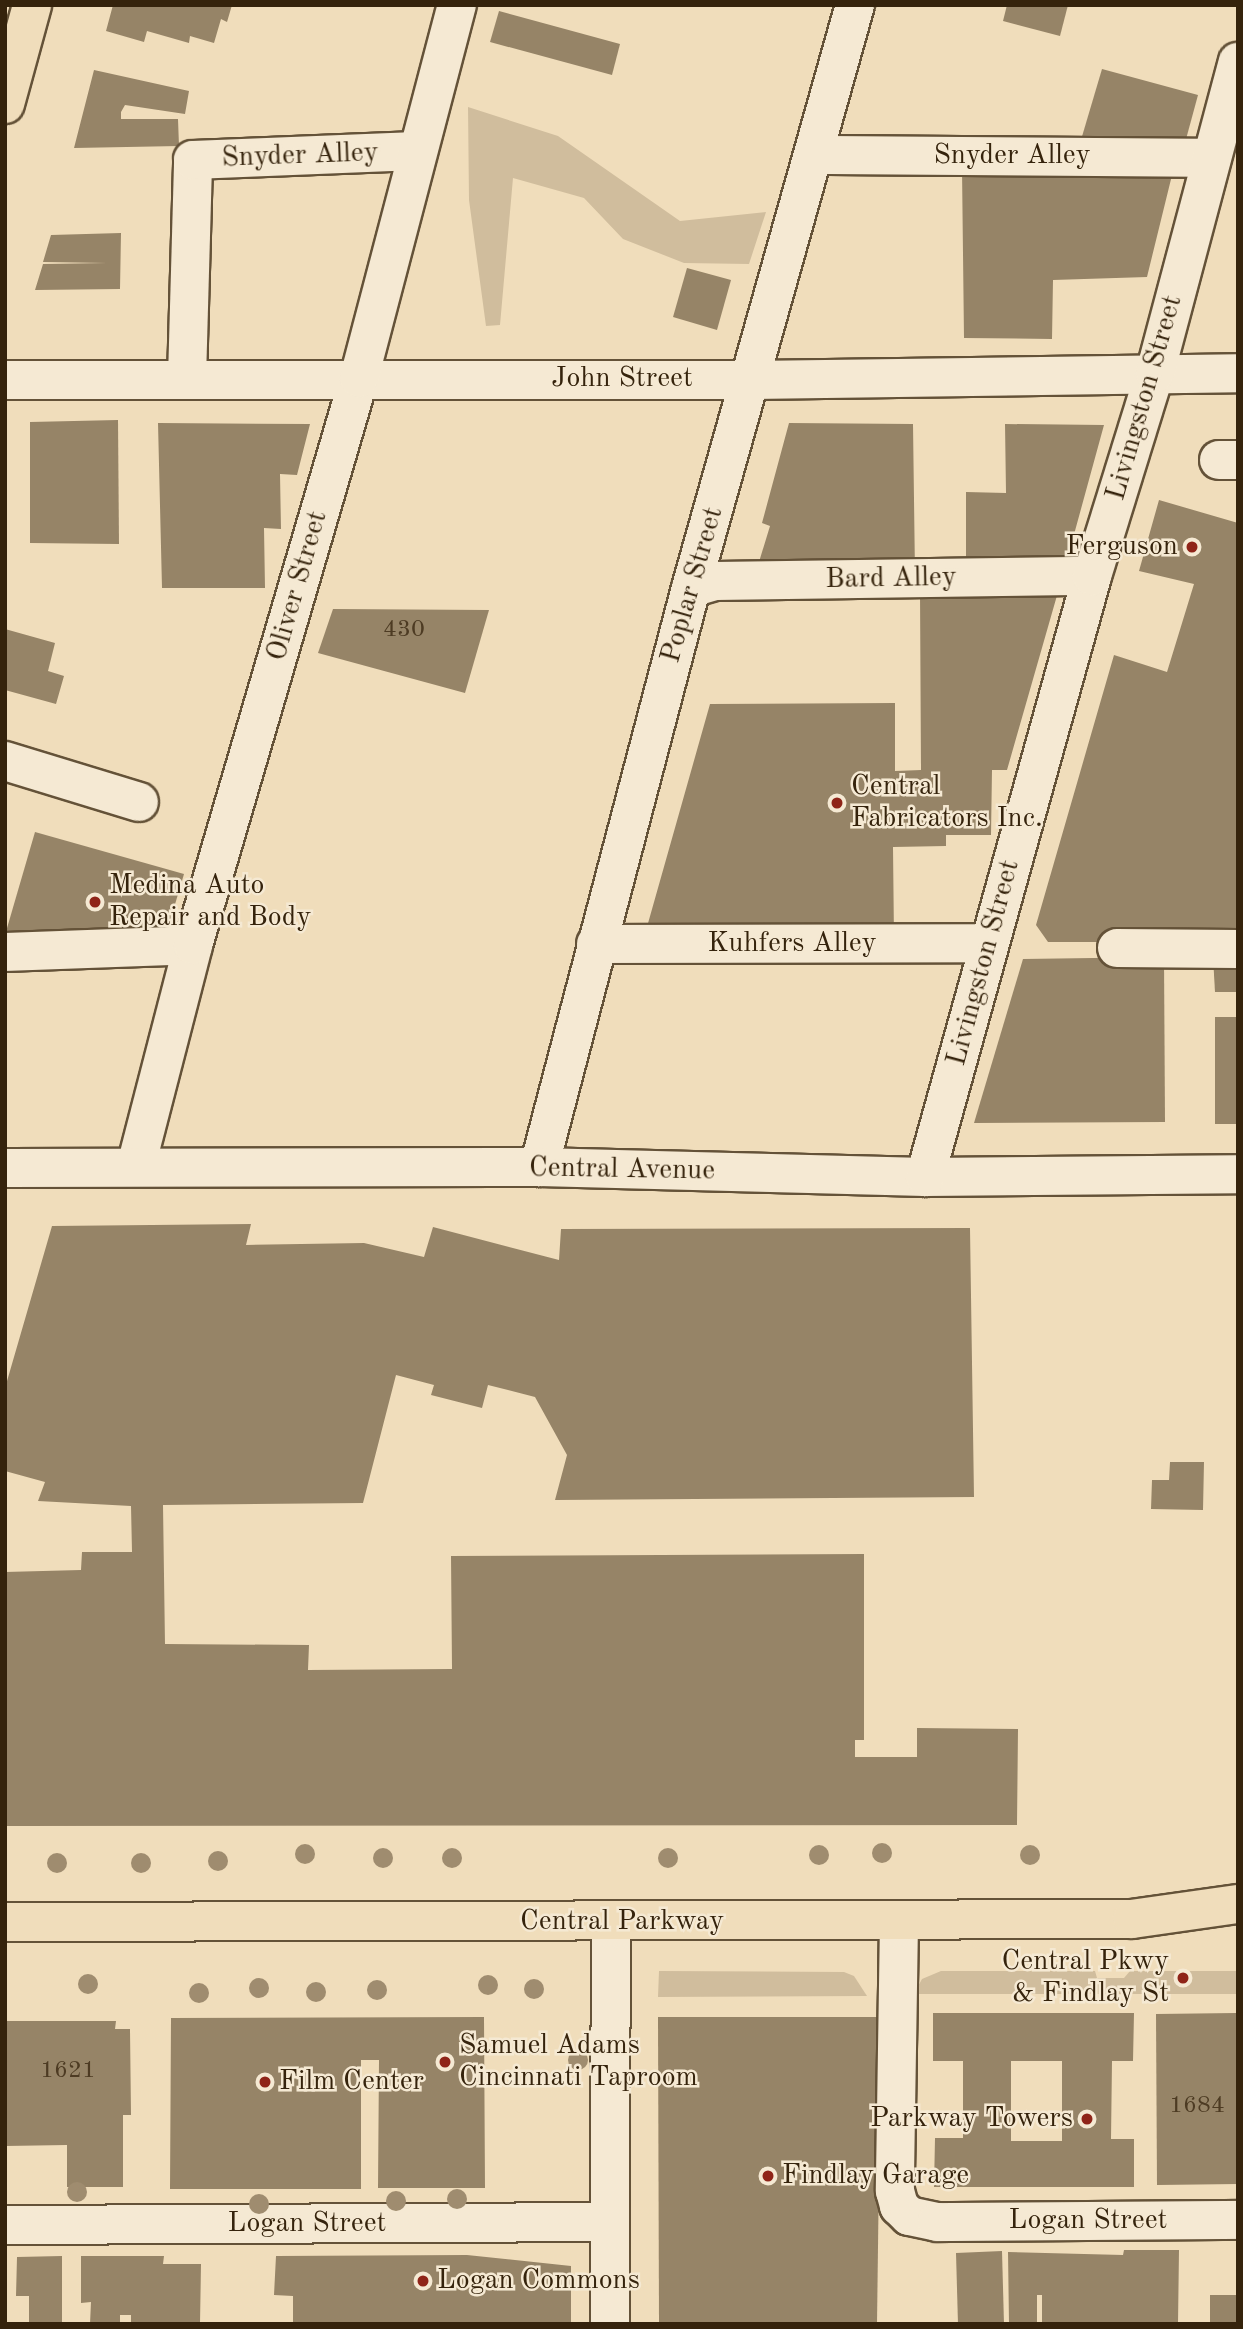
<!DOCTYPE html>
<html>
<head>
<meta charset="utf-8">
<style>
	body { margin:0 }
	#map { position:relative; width:1243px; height:2329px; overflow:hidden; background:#f0ddbb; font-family:"Old Standard TT",serif }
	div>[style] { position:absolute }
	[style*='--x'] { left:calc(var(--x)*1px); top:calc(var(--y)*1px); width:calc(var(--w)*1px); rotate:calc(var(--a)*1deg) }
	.green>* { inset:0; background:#d0bd9d }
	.building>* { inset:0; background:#968467 }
	.roads { filter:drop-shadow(2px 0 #645238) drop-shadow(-2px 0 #645238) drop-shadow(0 2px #645238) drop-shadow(0 -2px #645238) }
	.minor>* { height:38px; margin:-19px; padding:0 19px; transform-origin:19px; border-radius:19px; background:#f5e9d3 }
	.major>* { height:38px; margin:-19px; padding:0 19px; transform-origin:19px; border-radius:19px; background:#f0ddbb }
	.trees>* { width:20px; height:20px; margin:-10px; border-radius:50%; background:#9f8c6f }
	.dots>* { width:19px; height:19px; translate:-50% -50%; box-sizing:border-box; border:4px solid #f5e9d3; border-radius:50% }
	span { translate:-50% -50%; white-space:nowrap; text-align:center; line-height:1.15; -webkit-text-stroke:5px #f5e9d3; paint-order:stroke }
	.number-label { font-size:24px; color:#4d3b23 }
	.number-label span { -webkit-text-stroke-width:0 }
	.street-label { font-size:28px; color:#35230c }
	.poi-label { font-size:28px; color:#35230c }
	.right { translate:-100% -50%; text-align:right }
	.left { translate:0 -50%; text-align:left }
	.frame { position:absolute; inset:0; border:7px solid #35230c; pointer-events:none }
</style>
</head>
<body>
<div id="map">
	<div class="green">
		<div style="clip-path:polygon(468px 107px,558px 136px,680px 221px,766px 212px,749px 264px,684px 263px,623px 239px,584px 198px,513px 178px,500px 325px,486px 326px,469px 200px)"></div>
		<div style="clip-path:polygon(659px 1971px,844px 1972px,854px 1976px,867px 1996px,658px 1997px)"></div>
		<div style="clip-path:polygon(941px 1971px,1095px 1971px,1097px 1978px,1124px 1978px,1130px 1971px,1238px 1971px,1238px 1994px,914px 1994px,922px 1979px)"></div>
	</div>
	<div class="building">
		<div style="clip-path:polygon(113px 5px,232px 5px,227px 22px,221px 19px,214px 43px,190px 36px,189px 43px,147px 31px,144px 42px,106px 31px)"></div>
		<div style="clip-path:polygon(1007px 5px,1068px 5px,1060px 36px,1003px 21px)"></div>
		<div style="clip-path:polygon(499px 11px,620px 44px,612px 75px,490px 42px)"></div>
		<div style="clip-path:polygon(1102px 69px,1198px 95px,1182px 154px,1078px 150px)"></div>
		<div style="clip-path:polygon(94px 70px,189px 91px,185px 114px,125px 105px,121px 112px,121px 119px,178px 119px,179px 146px,74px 148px)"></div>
		<div style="clip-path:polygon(1174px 167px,1147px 277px,1053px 280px,1052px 339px,964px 338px,962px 169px)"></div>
		<div style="clip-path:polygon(121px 233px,120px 289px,35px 290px,43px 264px,107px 263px,43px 262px,51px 235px)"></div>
		<div style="clip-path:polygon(687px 268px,731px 280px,717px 330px,673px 317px)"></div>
		<div style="clip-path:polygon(118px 420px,119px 544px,30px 543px,30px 422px)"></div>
		<div style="clip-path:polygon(158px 423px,310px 424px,297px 475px,280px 474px,281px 529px,264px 528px,265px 588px,162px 588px)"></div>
		<div style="clip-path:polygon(789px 423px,913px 424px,915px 574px,755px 575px,770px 526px,762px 523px)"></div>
		<div style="clip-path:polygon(1005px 424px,1104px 425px,1064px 571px,966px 571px,966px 492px,1006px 493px)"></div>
		<div style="clip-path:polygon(1159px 500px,1238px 523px,1238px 942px,1048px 942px,1036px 925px,1114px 655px,1167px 672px,1194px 584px,1139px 571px)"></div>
		<div style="clip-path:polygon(920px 592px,1058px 592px,1007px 770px,992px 770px,991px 835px,946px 835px,946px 846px,893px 847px,894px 939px,643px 941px,710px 704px,895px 703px,895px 771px,921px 770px)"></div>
		<div style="clip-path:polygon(333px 609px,489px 610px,465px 693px,318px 653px)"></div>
		<div style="clip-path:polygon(5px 629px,55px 643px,48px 671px,64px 676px,56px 704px,5px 690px)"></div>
		<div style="clip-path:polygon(35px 832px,184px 874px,165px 938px,5px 935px)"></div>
		<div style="clip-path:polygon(1164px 957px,1165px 1122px,974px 1123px,1023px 959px)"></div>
		<div style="clip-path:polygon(1213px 957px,1238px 957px,1238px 992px,1215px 992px)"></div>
		<div style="clip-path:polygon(1215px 1017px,1238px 1017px,1238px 1124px,1215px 1124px)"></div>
		<div style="clip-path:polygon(251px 1224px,246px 1245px,364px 1243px,424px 1257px,433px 1227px,559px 1260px,561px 1229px,970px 1228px,974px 1497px,555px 1500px,567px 1455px,535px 1397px,488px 1385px,482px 1408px,431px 1395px,434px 1385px,396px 1375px,363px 1503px,163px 1505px,165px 1644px,309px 1645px,308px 1670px,452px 1669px,451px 1556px,864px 1554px,864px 1740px,855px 1740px,855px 1757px,917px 1757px,917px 1728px,1018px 1729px,1017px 1825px,5px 1826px,5px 1572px,81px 1570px,82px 1552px,132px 1552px,131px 1506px,38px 1501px,45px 1482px,5px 1471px,5px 1388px,52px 1226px)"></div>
		<div style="clip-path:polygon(1170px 1462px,1204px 1462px,1203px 1510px,1151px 1509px,1152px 1480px,1169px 1480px)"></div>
		<div style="clip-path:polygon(evenodd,933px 2013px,1134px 2013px,1133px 2061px,1112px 2061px,1111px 2139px,1134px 2139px,1134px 2187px,934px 2187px,935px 2138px,963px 2138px,963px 2061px,933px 2061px,933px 2013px,1011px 2061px,1062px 2061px,1062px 2141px,1011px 2141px,1011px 2061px)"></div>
		<div style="clip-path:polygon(1236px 2013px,1238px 2184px,1157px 2185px,1156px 2014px)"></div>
		<div style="clip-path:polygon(484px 2017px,485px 2188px,378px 2188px,379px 2060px,361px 2060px,361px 2189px,170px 2189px,171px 2018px)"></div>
		<div style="clip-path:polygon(658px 2017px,881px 2017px,877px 2324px,659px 2324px)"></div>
		<div style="clip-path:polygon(5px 2021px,116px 2021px,115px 2029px,130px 2029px,131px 2115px,123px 2115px,123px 2187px,67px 2187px,67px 2145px,5px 2146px)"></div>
		<div style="clip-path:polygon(1124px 2250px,1179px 2250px,1178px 2324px,1042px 2324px,1042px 2295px,1037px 2295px,1037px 2324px,1009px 2324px,1008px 2252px,1123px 2255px)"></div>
		<div style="clip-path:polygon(1002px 2251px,1004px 2324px,958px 2324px,956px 2253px)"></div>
		<div style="clip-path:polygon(467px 2255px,571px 2266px,571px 2324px,293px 2322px,293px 2296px,274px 2295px,276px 2256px)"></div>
		<div style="clip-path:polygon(62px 2256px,62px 2324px,29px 2324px,29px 2296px,16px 2296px,17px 2257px)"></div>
		<div style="clip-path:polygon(81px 2256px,164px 2256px,163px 2264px,201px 2264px,200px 2324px,131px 2324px,131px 2315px,120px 2315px,120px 2324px,90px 2324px,91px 2302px,81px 2303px)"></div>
		<div style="clip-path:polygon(1210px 2295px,1238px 2295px,1238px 2324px,1210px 2324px)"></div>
	</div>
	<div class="roads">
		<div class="minor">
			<div style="--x:814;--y:155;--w:396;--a:0.4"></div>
			<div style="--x:187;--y:379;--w:219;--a:-88.4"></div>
			<div style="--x:193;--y:160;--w:223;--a:-2.3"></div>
			<div style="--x:5;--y:380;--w:747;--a:0"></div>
			<div style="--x:752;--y:380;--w:486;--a:-0.8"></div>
			<div style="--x:1219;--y:460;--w:19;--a:0"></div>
			<div style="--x:691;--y:588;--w:25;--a:-16"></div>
			<div style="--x:715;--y:581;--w:377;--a:-0.8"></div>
			<div style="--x:5;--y:761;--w:140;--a:17"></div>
			<div style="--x:596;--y:944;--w:392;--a:-0.1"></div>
			<div style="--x:1117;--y:948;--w:121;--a:0.5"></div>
			<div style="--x:5;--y:952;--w:188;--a:-2.1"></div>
			<div style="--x:136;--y:1166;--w:228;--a:-75.5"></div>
			<div style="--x:193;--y:945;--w:591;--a:-73.68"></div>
			<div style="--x:359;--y:378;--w:386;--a:-75.3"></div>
			<div style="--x:539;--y:1167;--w:599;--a:-75.29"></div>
			<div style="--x:691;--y:588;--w:606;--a:-74.29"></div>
			<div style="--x:5;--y:1168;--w:534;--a:-0.11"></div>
			<div style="--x:539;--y:1167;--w:386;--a:1.5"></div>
			<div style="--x:925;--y:1177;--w:313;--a:-0.5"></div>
			<div style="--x:925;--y:1177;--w:624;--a:-74.47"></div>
			<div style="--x:1092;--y:576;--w:213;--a:-72.8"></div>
			<div style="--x:1155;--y:373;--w:322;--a:-75.1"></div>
			<div style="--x:899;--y:1922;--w:269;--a:90.9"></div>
			<div style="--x:895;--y:2191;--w:16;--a:75"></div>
			<div style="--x:899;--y:2206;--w:14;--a:45"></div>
			<div style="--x:909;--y:2216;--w:29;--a:12"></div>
			<div style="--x:937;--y:2222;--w:301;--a:-0.4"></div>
			<div style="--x:5;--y:2225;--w:605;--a:-0.28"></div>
			<div style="--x:610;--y:2324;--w:402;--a:-89.9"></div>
		</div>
		<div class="major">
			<div style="--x:5;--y:104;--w:103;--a:-74.7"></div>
			<div style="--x:5;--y:1922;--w:1127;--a:-0.15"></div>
			<div style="--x:1132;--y:1919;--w:107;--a:-8.1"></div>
		</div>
	</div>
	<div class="trees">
		<div style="left:882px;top:1853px"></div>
		<div style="left:305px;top:1854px"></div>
		<div style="left:819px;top:1855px"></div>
		<div style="left:1030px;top:1855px"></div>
		<div style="left:383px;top:1858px"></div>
		<div style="left:452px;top:1858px"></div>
		<div style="left:668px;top:1858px"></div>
		<div style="left:218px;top:1861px"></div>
		<div style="left:57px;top:1863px"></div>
		<div style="left:141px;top:1863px"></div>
		<div style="left:88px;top:1984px"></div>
		<div style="left:488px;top:1985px"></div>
		<div style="left:259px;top:1988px"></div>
		<div style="left:534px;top:1989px"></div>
		<div style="left:377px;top:1990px"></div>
		<div style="left:316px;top:1992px"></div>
		<div style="left:199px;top:1993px"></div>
		<div style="left:578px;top:2060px"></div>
		<div style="left:77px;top:2192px"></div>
		<div style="left:457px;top:2199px"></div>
		<div style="left:396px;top:2201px"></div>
		<div style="left:259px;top:2204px"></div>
	</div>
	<div class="dots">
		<div style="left:1192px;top:547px;background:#8f2418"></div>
		<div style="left:837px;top:803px;background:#8f2418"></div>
		<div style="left:95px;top:902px;background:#8f2418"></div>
		<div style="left:1183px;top:1978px;background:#8f2418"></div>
		<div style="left:445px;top:2062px;background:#8f2418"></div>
		<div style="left:265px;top:2082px;background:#8f2418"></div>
		<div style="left:1087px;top:2119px;background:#8f2418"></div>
		<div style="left:768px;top:2176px;background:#8f2418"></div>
		<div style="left:423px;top:2281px;background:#8f2418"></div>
	</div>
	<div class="number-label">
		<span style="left:404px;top:631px">430</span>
		<span style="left:68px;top:2072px">1621</span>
		<span style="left:1197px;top:2107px">1684</span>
	</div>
	<div class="street-label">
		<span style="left:300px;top:156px;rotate:-2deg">Snyder Alley</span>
		<span style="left:1012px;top:156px">Snyder Alley</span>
		<span style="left:622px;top:379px">John Street</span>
		<span style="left:1145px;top:398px;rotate:-74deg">Livingston Street</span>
		<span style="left:891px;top:579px;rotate:-1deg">Bard Alley</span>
		<span style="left:693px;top:585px;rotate:-74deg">Poplar Street</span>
		<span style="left:298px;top:586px;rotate:-74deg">Oliver Street</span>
		<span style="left:792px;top:944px">Kuhfers Alley</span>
		<span style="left:984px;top:963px;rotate:-75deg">Livingston Street</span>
		<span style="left:622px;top:1170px;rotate:1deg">Central Avenue</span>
		<span style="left:622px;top:1922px">Central Parkway</span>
		<span style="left:1088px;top:2221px">Logan Street</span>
		<span style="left:307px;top:2224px">Logan Street</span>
	</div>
	<div class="poi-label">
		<span class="right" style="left:1178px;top:547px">Ferguson</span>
		<span class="left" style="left:851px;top:803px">Central<br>Fabricators Inc.</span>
		<span class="left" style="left:109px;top:902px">Medina Auto<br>Repair and Body</span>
		<span class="right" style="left:1169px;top:1978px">Central Pkwy<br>&amp; Findlay St</span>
		<span class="left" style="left:459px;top:2062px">Samuel Adams<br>Cincinnati Taproom</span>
		<span class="left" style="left:279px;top:2082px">Film Center</span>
		<span class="right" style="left:1073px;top:2119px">Parkway Towers</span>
		<span class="left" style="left:782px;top:2176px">Findlay Garage</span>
		<span class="left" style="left:437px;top:2281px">Logan Commons</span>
	</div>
	<div class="frame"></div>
</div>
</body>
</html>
